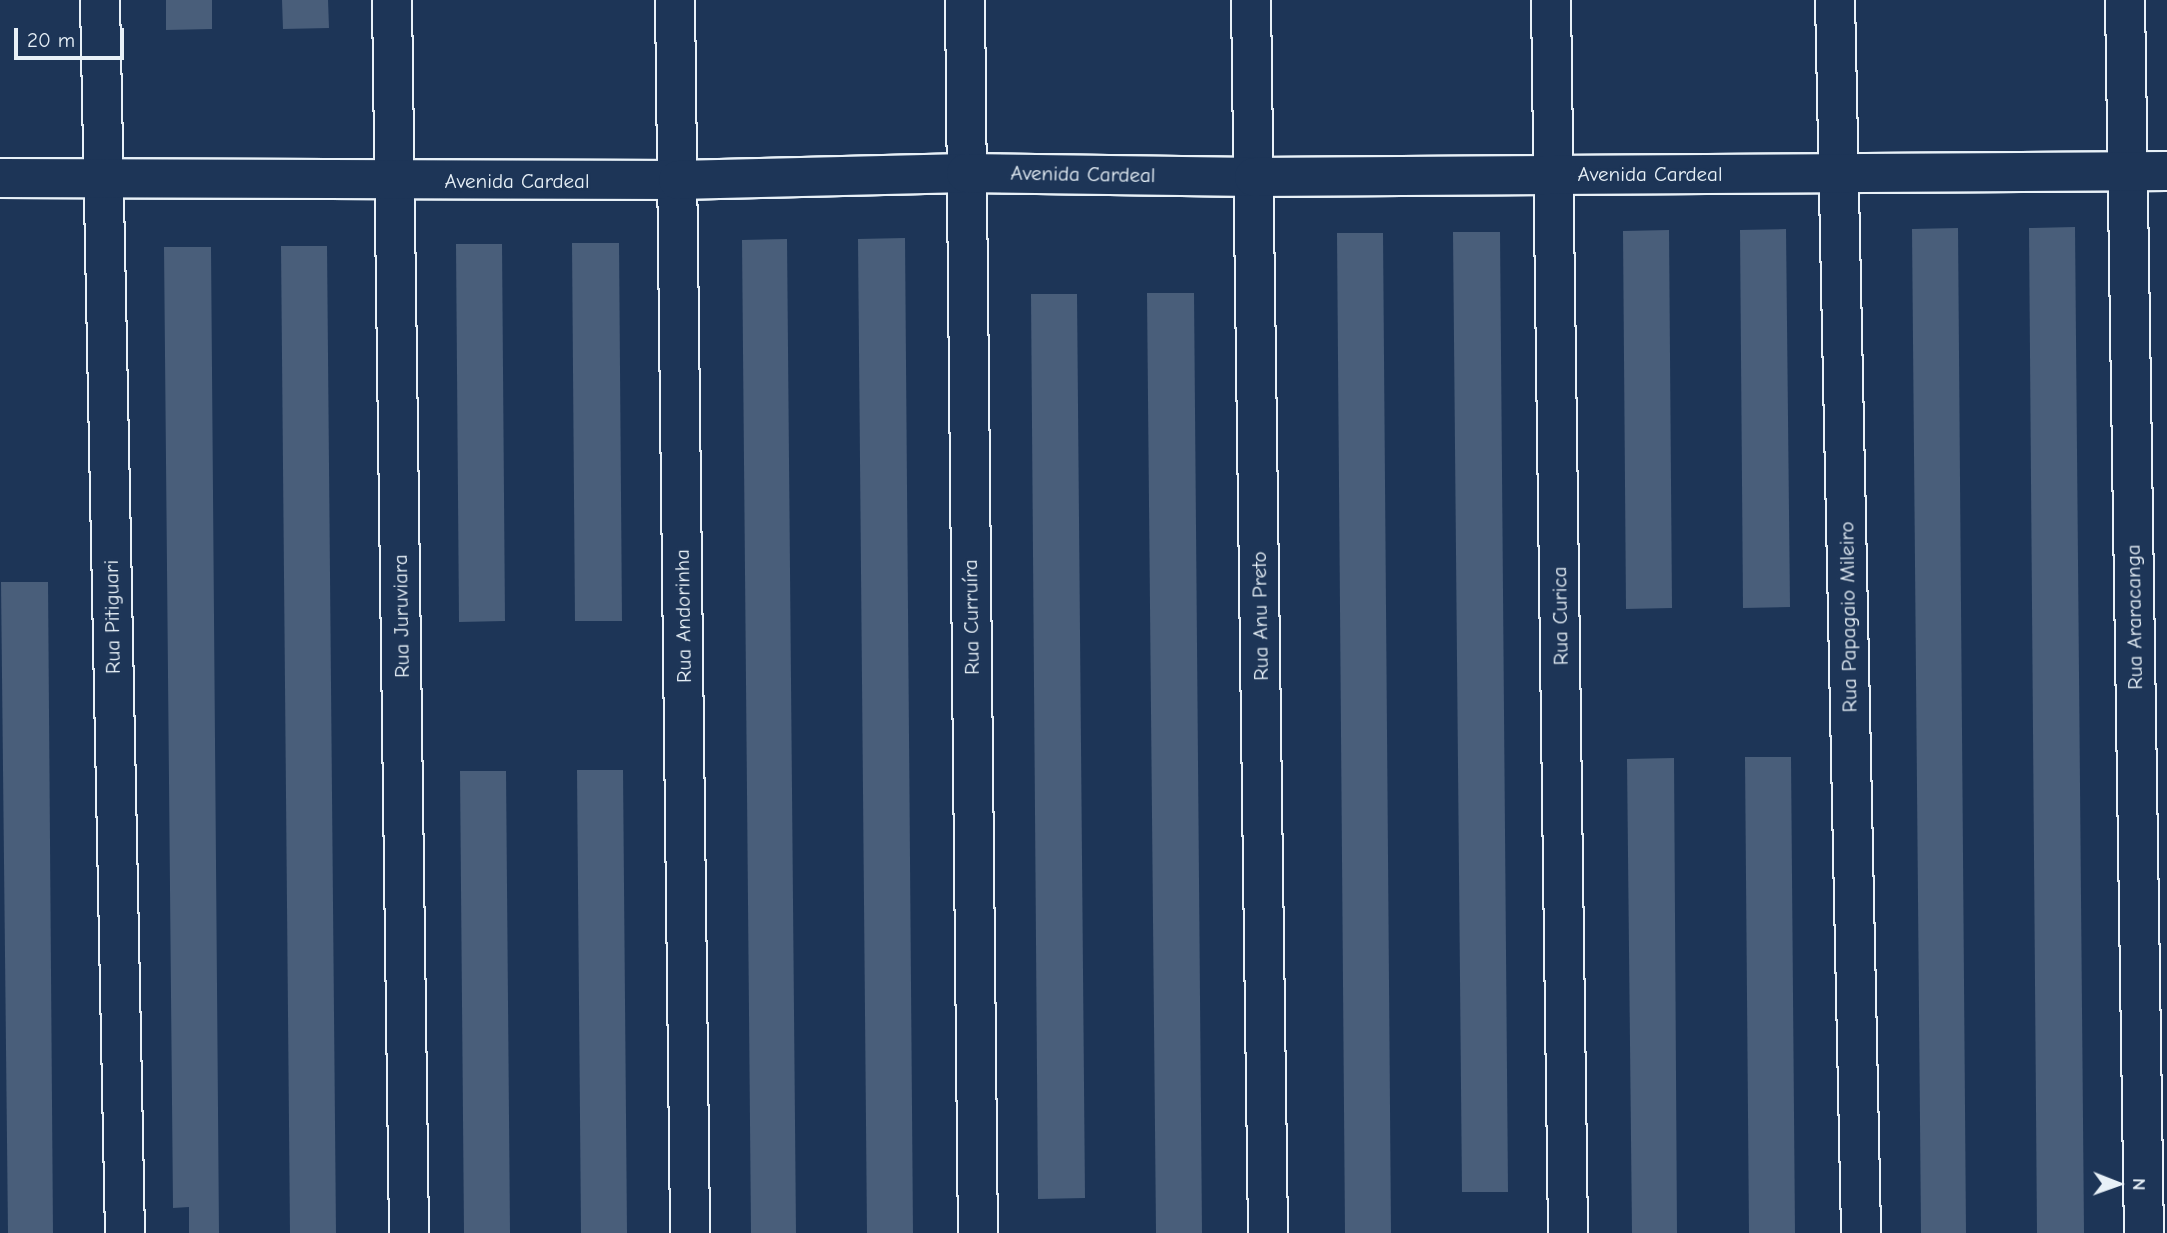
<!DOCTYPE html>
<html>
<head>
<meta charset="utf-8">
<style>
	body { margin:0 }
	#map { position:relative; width:2167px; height:1233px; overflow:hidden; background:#1d3557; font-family:"Comic Neue",sans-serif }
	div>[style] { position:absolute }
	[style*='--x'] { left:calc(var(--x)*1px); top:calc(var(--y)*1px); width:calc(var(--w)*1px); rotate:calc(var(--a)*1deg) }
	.building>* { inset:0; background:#495e7a }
	.roads { filter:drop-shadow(2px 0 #e8f1f8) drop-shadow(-2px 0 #e8f1f8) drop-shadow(0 2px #e8f1f8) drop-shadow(0 -2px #e8f1f8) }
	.minor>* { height:38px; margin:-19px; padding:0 19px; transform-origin:19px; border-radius:19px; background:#1d3557 }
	span { translate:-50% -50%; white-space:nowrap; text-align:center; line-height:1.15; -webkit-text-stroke:6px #1d3557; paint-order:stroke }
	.street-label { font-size:21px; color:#e8f1f8 }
	.north { position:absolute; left:2083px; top:1149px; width:70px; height:70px; -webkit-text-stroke:5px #1d3557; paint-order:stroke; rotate:91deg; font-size:19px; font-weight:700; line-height:28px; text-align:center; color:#e8f1f8 }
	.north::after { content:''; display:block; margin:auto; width:24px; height:32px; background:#e8f1f8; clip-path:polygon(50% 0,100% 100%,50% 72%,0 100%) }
	.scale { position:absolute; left:14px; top:28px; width:110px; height:32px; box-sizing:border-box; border:4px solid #e8f1f8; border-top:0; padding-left:9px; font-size:21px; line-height:24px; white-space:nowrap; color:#e8f1f8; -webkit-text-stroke:5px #1d3557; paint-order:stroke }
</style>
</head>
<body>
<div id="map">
	<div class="building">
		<div style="clip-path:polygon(166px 0,212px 0,212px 29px,166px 30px)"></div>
		<div style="clip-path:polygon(282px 0,328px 0,329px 28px,283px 29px)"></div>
		<div style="clip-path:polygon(2075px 227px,2084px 1233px,2037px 1233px,2029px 228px)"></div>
		<div style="clip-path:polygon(1958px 228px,1966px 1233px,1921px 1233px,1912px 229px)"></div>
		<div style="clip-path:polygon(1786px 229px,1790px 607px,1743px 608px,1740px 230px)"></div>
		<div style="clip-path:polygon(1669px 230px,1672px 608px,1626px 609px,1623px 231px)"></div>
		<div style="clip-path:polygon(1453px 232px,1500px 232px,1508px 1192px,1462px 1192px)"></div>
		<div style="clip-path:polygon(1337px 233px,1383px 233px,1391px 1233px,1345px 1233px)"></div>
		<div style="clip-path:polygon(905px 238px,913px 1233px,867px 1233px,858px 239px)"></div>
		<div style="clip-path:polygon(787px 239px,796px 1233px,751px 1233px,742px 240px)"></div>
		<div style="clip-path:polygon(572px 243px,619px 243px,622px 621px,575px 621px)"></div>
		<div style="clip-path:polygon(456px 244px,502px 244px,505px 621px,459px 622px)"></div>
		<div style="clip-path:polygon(281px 246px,327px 246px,336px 1233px,290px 1233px)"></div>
		<div style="clip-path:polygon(164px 247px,211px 247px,219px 1233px,189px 1233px,189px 1207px,173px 1208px)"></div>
		<div style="clip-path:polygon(1147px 293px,1194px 293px,1202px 1233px,1156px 1233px)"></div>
		<div style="clip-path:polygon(1031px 294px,1077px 294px,1085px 1198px,1038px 1199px)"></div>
		<div style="clip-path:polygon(1px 582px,48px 582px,53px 1233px,8px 1233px)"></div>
		<div style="clip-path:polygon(1745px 757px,1791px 757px,1795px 1233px,1749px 1233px)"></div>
		<div style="clip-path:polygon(1674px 758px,1677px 1233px,1632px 1233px,1627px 759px)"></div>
		<div style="clip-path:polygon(577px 770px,623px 770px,627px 1233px,581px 1233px)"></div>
		<div style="clip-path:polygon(460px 771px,506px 771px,510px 1233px,464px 1233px)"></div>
	</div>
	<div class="roads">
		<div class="minor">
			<div style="--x:100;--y:0;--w:1233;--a:88.84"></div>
			<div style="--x:392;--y:0;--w:1233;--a:89.21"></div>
			<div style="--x:675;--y:0;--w:1233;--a:89.3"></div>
			<div style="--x:965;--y:0;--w:1233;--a:89.4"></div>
			<div style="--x:1251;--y:0;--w:1233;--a:89.21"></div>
			<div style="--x:1551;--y:0;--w:1233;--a:89.21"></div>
			<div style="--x:1835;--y:0;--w:1233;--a:88.79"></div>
			<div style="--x:2125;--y:0;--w:1233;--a:89.12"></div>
			<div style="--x:0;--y:178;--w:678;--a:0.17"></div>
			<div style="--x:678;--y:180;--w:288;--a:-1.4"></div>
			<div style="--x:966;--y:173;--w:288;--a:0.8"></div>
			<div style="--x:1254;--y:177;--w:913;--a:-0.38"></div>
		</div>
	</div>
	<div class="street-label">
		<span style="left:1083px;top:174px;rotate:1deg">Avenida Cardeal</span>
		<span style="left:1650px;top:174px">Avenida Cardeal</span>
		<span style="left:517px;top:181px">Avenida Cardeal</span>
		<span style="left:401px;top:616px;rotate:-91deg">Rua Juruviara</span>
		<span style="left:683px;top:616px;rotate:-91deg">Rua Andorinha</span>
		<span style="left:1260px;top:616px;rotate:-91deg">Rua Anu Preto</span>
		<span style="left:1560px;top:616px;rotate:-91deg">Rua Curica</span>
		<span style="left:112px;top:617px;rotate:-91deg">Rua Pitiguari</span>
		<span style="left:971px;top:617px;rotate:-91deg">Rua Curruíra</span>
		<span style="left:1848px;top:617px;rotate:-91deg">Rua Papagaio Mileiro</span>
		<span style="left:2134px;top:617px;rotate:-91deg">Rua Araracanga</span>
	</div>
	<div class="north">N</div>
	<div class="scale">20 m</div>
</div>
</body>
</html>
